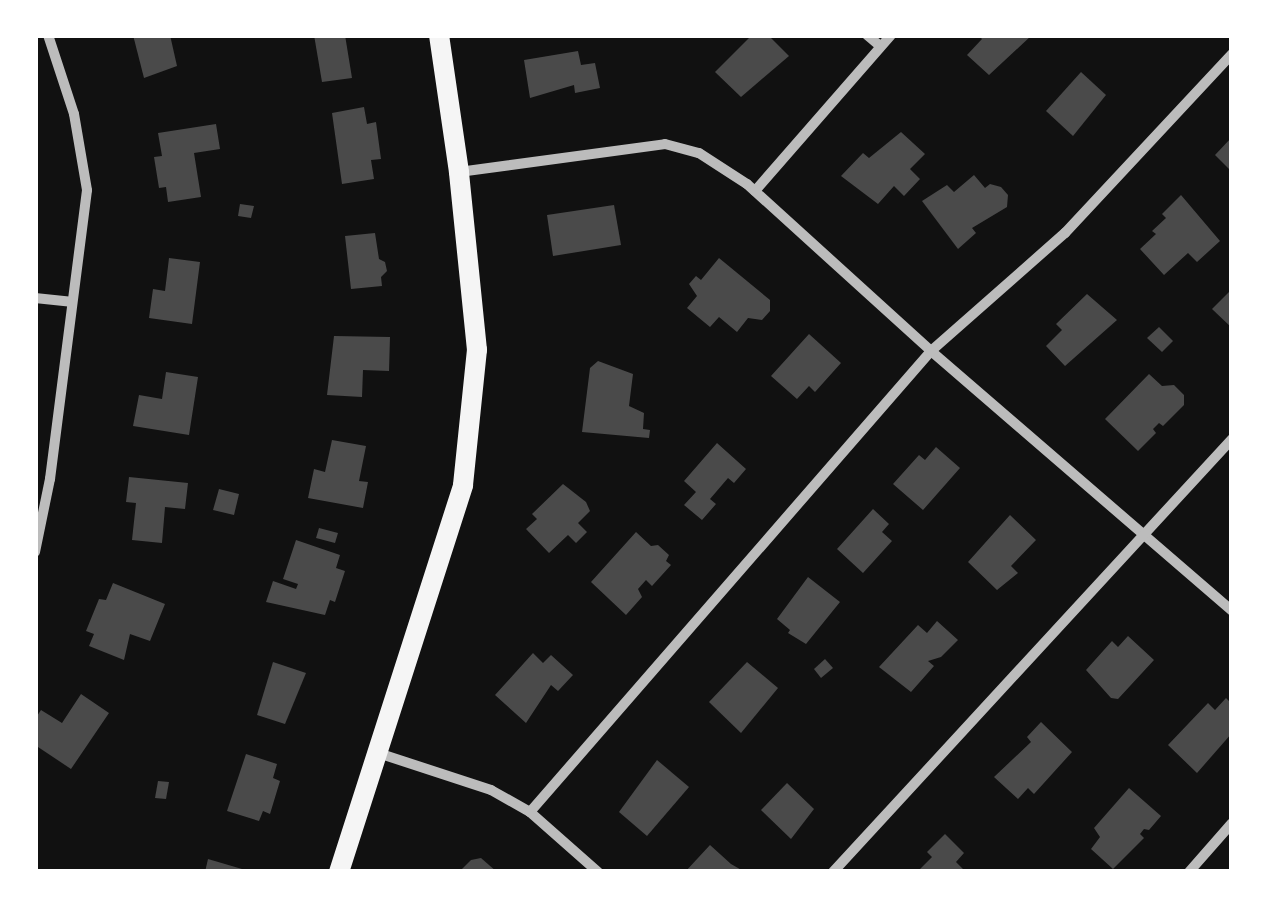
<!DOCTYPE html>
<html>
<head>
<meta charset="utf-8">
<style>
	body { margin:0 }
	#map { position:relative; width:1267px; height:907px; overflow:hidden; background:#111; font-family:Helvetica,sans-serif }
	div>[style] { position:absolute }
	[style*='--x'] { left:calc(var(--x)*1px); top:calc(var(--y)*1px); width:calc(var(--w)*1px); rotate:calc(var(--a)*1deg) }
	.building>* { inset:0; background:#4a4a4a }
	.minor>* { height:10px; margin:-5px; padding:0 5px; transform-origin:5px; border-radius:5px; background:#bcbcbc }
	.secondary>* { height:20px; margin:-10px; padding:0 10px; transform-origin:10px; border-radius:10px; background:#f5f5f5 }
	span { translate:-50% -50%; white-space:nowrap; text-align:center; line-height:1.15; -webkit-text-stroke:9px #fff; paint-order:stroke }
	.frame { position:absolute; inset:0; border:38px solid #fff; pointer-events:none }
</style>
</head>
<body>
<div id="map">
	<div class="building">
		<div style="clip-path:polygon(133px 35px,170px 35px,177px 66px,144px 78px)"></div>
		<div style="clip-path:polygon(314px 35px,345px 35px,352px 78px,322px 82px)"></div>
		<div style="clip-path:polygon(752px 35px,768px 35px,789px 56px,741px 97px,715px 72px)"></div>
		<div style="clip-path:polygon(978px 35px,1032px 35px,989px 75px,967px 55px,982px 39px)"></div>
		<div style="clip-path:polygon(578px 51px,581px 65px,595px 63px,600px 88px,575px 93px,574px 85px,530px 98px,524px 60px)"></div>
		<div style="clip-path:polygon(1081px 72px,1106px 95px,1073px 136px,1046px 111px)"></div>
		<div style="clip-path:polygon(364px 107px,367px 124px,376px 122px,381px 159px,371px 160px,374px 179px,342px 184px,332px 113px)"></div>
		<div style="clip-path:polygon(216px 124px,220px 149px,194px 153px,201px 197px,168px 202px,166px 187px,159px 188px,154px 157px,162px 156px,158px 133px)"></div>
		<div style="clip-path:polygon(901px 132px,925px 154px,910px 169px,920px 179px,904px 196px,894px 186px,878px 204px,841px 176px,863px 153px,869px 158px)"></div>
		<div style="clip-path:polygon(1232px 137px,1232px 172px,1215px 155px)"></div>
		<div style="clip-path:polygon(974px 175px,985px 188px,990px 184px,1001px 187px,1008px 195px,1007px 207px,972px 228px,976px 233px,958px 249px,922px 201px,947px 185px,954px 192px)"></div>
		<div style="clip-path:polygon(1181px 195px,1220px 241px,1197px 262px,1188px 253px,1164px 275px,1140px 249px,1156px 234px,1152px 231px,1166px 218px,1162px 214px)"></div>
		<div style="clip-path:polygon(240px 204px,254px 206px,251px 218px,238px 216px)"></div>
		<div style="clip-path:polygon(614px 205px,621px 245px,553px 256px,547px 215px)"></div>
		<div style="clip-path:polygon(375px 233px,379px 259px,385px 262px,387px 271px,381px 277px,382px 286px,351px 289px,345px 236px)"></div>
		<div style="clip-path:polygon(169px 258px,200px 262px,192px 324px,149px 318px,153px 289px,165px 291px)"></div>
		<div style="clip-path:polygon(719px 258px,770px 300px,770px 311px,762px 320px,748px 318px,737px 332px,719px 317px,710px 327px,687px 308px,697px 296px,689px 284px,696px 276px,701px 280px)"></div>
		<div style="clip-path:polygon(1232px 289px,1232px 328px,1212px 309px)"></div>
		<div style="clip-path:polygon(1087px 294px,1117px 320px,1065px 366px,1046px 346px,1062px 330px,1056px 324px)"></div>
		<div style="clip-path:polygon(1159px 327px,1173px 341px,1162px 352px,1147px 338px)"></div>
		<div style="clip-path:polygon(809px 334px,841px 363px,815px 392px,809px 386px,797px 399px,771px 376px)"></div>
		<div style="clip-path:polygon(334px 336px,390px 337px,389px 371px,363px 370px,362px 397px,327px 395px)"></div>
		<div style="clip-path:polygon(598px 361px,633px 374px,629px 406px,644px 413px,643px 429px,650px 430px,649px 438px,582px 432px,590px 368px)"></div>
		<div style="clip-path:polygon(166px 372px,198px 377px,189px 435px,133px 426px,139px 395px,162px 399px)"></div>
		<div style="clip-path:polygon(1149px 374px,1162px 386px,1174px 385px,1184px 395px,1184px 405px,1163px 426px,1159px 423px,1153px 429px,1156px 433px,1138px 451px,1105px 419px)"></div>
		<div style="clip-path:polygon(332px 440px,366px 446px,359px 481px,368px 482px,363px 508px,308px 498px,314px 469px,325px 472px)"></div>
		<div style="clip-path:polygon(717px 443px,746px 469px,734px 483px,728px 478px,710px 499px,716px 504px,702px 520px,684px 505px,696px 492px,684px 481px)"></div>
		<div style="clip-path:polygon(936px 447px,960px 468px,923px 510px,893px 484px,919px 455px,925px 460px)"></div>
		<div style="clip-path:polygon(129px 477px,188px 483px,185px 509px,165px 507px,162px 543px,132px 540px,136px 503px,126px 502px)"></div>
		<div style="clip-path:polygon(563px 484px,586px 502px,590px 511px,578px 523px,587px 532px,576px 543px,568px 535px,549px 553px,526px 529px,537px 519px,532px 514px)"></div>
		<div style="clip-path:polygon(219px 489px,239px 494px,234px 515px,213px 510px)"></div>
		<div style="clip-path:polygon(873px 509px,889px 524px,882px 532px,892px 541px,863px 573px,837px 549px)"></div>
		<div style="clip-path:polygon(1010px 515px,1036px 540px,1011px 566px,1018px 573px,997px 590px,968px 562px)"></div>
		<div style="clip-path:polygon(319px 528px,338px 533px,335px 543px,316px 538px)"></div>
		<div style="clip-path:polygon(636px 532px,651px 546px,658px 545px,669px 555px,666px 561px,671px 565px,652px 586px,646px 580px,638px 589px,642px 597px,626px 615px,591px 582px)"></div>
		<div style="clip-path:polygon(296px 540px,340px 555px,336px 568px,345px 571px,335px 602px,330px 600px,325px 615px,266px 602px,273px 581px,296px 589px,298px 584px,283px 579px)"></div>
		<div style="clip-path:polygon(808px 577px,840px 602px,806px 644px,788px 633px,790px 630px,777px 619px)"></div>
		<div style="clip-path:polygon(113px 583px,165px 604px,150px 641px,130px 634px,124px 660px,89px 646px,94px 634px,86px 631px,99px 599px,106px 600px)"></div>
		<div style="clip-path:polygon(937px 621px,958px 640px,941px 657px,928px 661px,934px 666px,911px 692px,879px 667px,918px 625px,927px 633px)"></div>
		<div style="clip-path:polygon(1128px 636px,1154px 660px,1118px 699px,1111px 698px,1086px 670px,1112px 641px,1118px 647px)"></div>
		<div style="clip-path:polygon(533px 653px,543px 663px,551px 655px,573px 675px,558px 691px,551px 685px,526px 723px,495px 695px)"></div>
		<div style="clip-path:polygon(825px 659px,833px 668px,821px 678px,814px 669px)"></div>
		<div style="clip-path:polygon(273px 662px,306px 673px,285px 724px,257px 715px)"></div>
		<div style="clip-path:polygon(747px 662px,778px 688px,741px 733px,709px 702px)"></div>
		<div style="clip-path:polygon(81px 694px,109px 713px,71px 769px,35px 745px,35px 719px,41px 710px,62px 723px)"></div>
		<div style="clip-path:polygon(1226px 698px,1232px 704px,1232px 733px,1197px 773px,1168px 745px,1208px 703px,1215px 710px)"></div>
		<div style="clip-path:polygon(1041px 722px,1072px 752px,1034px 794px,1028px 788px,1018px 799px,994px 777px,1031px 742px,1027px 737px)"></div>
		<div style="clip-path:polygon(246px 754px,277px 764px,273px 778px,280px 781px,270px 814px,263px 811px,259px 821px,227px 811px)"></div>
		<div style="clip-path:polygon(657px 760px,689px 787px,647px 836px,619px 812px)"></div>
		<div style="clip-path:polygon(158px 781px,169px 782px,166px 799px,155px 798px)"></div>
		<div style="clip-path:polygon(787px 783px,814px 809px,791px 839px,761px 810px)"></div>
		<div style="clip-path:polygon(1129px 788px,1161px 816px,1149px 830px,1144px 829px,1140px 834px,1144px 838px,1113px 869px,1091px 849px,1100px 837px,1094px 828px)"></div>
		<div style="clip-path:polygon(945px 834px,964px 853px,956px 862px,966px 872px,917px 872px,932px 857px,927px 852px)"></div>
		<div style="clip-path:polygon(710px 845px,731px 864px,745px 872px,685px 872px)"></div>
		<div style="clip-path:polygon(481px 858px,497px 872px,459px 872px,471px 860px)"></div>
		<div style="clip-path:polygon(208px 859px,242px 869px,242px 872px,205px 872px)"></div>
	</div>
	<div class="minor">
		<div style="--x:867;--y:35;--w:17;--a:40"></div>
		<div style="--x:459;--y:172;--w:208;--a:-7.7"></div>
		<div style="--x:665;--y:144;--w:35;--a:15"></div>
		<div style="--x:699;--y:153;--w:57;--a:32.9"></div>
		<div style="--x:747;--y:184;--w:248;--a:42.2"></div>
		<div style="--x:931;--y:351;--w:398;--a:40.8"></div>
		<div style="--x:755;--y:191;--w:207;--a:-48.9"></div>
		<div style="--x:35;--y:298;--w:36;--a:6"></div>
		<div style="--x:35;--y:552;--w:75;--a:-78.4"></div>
		<div style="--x:50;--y:479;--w:291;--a:-82.7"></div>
		<div style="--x:87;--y:190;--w:77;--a:-99.7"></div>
		<div style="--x:74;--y:114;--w:83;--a:-108.2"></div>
		<div style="--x:378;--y:753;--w:119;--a:18.1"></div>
		<div style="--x:491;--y:790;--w:45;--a:29.4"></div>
		<div style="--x:530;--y:812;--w:91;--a:41.4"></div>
		<div style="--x:530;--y:812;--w:611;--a:-48.98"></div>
		<div style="--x:931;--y:351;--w:179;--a:-41.4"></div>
		<div style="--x:1065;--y:233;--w:245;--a:-47"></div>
		<div style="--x:833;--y:872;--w:589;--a:-47.34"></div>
		<div style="--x:1189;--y:872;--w:65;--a:-48.7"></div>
	</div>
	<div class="secondary">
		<div style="--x:339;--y:872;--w:406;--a:-72.2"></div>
		<div style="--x:463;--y:485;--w:136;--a:-84.1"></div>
		<div style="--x:477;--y:350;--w:179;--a:-95.8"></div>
		<div style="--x:459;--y:172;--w:138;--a:-98.3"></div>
	</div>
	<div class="frame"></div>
</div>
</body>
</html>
